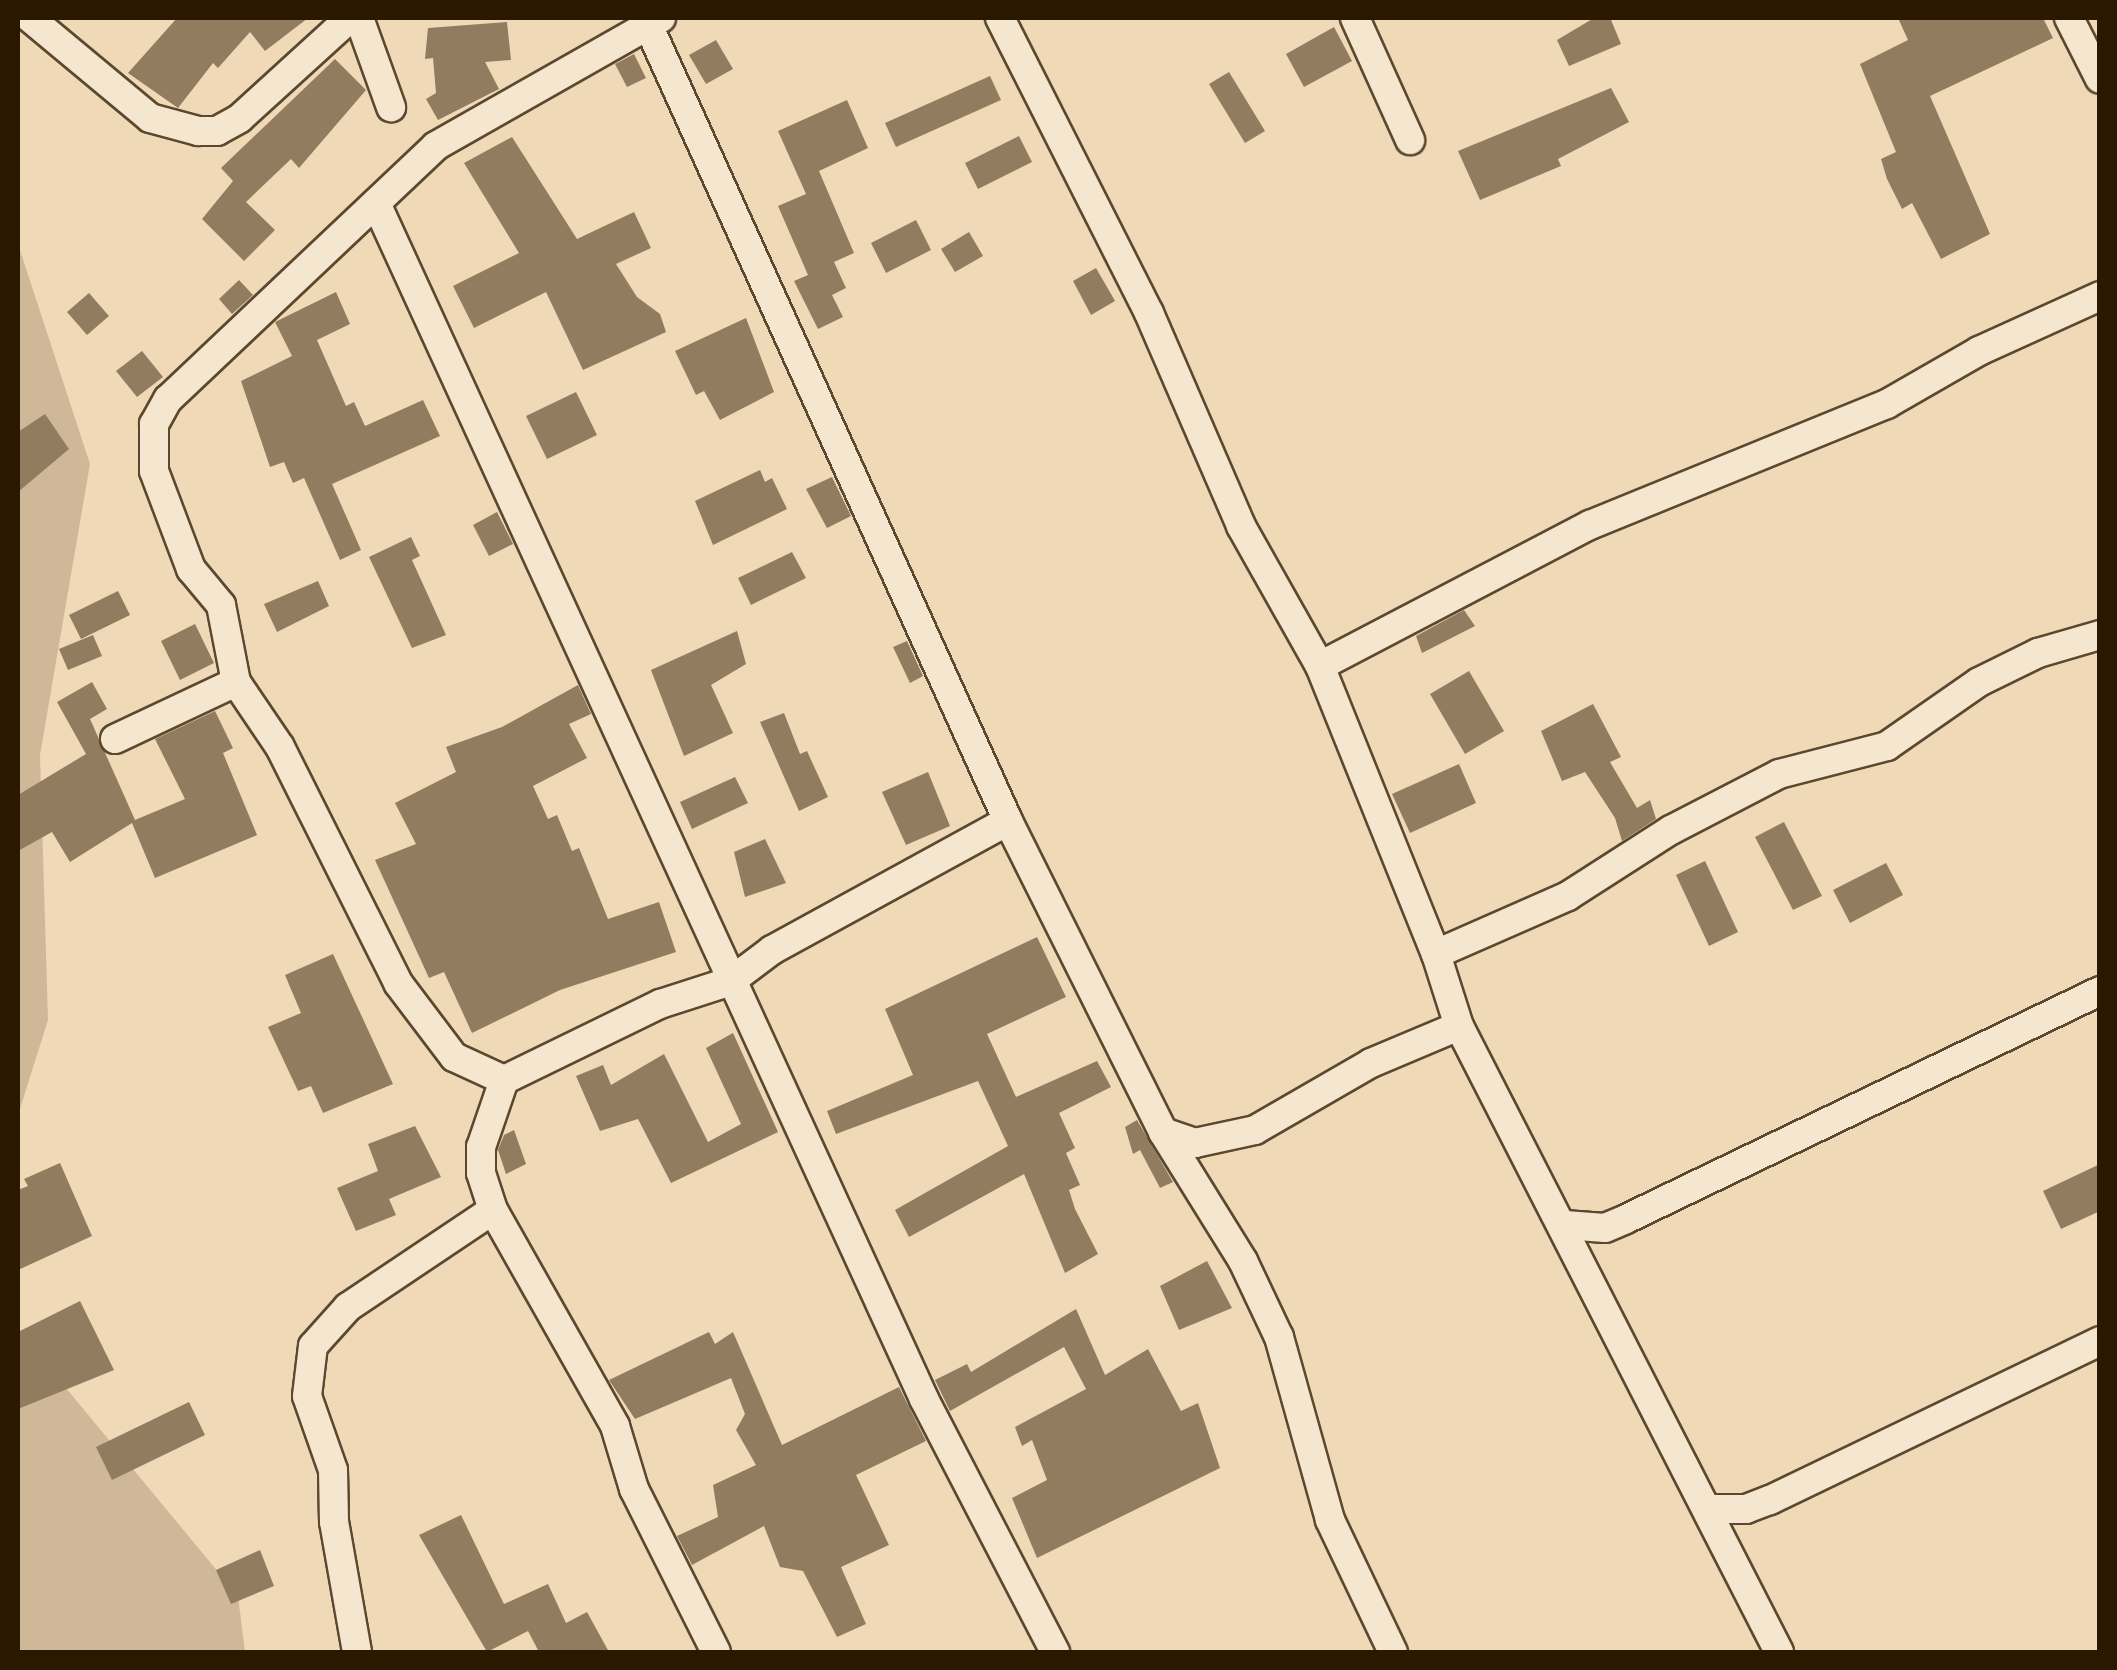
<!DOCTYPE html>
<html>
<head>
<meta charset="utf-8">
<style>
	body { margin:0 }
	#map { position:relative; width:2117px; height:1670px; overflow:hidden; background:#f0d9b7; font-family:"IM FELL English",serif }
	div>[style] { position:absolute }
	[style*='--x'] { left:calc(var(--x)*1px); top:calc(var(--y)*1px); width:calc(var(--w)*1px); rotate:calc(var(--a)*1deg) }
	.green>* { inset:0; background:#ceb898 }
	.building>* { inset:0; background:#917c5f }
	.roads { filter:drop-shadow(2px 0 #5c482e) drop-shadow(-2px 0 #5c482e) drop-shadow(0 2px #5c482e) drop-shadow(0 -2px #5c482e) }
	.minor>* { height:28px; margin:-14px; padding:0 14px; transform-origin:14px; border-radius:14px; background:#f5e6d0 }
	span { translate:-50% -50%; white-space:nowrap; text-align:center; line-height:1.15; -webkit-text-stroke:9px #f5e6d0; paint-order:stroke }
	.frame { position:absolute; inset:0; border:20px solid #2a1800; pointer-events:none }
</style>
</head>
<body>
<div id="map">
	<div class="green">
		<div style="clip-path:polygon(18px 244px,90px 464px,40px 755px,48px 1020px,18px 1115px)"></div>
		<div style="clip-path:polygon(18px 1330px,238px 1596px,245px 1652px,18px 1652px)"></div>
	</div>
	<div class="building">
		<div style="clip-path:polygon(177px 18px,308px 18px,265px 51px,250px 32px,218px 68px,213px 63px,178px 108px,128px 73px)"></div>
		<div style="clip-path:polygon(1594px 18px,1611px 20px,1621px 44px,1569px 66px,1557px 40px)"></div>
		<div style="clip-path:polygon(1898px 18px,2043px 18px,2053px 38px,1930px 96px,1990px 234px,1941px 259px,1912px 203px,1902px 209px,1887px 179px,1881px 159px,1896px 152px,1860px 64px,1908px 40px)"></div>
		<div style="clip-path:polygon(507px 22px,511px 60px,485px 62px,499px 89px,438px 120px,426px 99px,436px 93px,433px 58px,425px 59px,428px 28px)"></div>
		<div style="clip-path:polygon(1334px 27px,1352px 61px,1304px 87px,1286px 54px)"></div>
		<div style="clip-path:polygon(716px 40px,733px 69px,706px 84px,689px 55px)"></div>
		<div style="clip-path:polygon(634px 54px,646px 78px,627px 87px,615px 64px)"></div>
		<div style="clip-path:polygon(335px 59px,366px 90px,299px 168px,291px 159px,246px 202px,275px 230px,244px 261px,202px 219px,233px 181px,221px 168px)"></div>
		<div style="clip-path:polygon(1229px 72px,1265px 131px,1245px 143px,1209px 84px)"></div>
		<div style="clip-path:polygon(990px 76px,1001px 100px,896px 147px,885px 123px)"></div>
		<div style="clip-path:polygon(1611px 88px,1629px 122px,1558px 159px,1561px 166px,1480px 200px,1458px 151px)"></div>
		<div style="clip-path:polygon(847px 100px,868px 148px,819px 171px,854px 253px,834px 262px,846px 288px,832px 295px,843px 317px,818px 329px,794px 281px,808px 275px,778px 206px,806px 194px,778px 131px)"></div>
		<div style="clip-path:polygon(1019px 136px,1032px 162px,978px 189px,965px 163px)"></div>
		<div style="clip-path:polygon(512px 137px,577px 239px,634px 212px,651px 248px,616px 264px,637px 297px,660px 314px,666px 332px,583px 370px,546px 292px,474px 328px,453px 286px,519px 253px,464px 163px)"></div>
		<div style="clip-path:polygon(916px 220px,931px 250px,886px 273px,871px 243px)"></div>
		<div style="clip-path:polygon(969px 232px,983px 256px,955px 272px,941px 249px)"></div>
		<div style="clip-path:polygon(1096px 268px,1115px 301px,1091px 315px,1073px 281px)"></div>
		<div style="clip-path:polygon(239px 280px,253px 295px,232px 314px,219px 299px)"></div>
		<div style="clip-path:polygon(336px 292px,350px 324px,317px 340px,346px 406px,354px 402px,365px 426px,423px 400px,440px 436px,332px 484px,361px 550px,340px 560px,304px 478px,293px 483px,284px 462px,270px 467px,241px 381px,292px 356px,275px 322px)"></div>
		<div style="clip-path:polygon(89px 293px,109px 316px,87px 335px,67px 312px)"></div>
		<div style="clip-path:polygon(746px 318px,774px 392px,720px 420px,704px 391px,696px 395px,675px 351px)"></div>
		<div style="clip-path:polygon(142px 351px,163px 377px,137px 397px,116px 371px)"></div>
		<div style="clip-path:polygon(576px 392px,597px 435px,547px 459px,526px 416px)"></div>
		<div style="clip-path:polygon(45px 414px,69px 449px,18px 492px,18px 432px)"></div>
		<div style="clip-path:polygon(760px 470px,765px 482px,772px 478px,787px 509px,713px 545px,695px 501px)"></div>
		<div style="clip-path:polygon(832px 477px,851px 516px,827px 528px,806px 489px)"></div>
		<div style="clip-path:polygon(497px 512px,513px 544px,489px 556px,473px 525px)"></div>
		<div style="clip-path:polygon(411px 537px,420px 556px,412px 560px,446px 635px,412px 648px,369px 557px)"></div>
		<div style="clip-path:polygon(792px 552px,806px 578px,751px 605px,738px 578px)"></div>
		<div style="clip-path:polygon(318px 581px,329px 606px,277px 632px,264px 604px)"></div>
		<div style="clip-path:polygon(118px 591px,130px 615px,81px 639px,69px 615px)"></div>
		<div style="clip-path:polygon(1464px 610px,1475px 626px,1422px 653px,1416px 636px)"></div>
		<div style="clip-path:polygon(195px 624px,214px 663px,180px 680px,161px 641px)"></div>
		<div style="clip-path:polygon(737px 631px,746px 664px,711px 685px,733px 733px,684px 756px,651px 670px)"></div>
		<div style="clip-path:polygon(93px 635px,102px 656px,68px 670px,59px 649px)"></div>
		<div style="clip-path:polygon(907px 641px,923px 676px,910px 683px,893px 647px)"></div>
		<div style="clip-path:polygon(1469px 671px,1504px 731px,1465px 754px,1430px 694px)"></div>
		<div style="clip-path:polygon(92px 682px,107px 709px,90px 719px,135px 820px,185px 799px,155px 739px,215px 711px,233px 748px,223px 753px,257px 835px,155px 878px,132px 823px,70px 862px,52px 832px,18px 851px,18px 795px,86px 754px,57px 702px)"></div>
		<div style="clip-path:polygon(578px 685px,591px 714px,569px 724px,587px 758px,533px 786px,548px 819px,557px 815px,572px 851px,579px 848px,608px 919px,659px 902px,676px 952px,560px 990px,472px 1033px,444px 972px,429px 978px,375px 860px,416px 844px,395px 803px,456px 772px,446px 747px,502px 727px)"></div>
		<div style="clip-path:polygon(1593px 704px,1621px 757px,1610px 762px,1637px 808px,1650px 800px,1656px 819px,1622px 841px,1615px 818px,1585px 772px,1562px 781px,1541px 731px)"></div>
		<div style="clip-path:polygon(784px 713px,800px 754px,807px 751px,828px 797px,799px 811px,760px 722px)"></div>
		<div style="clip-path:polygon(1459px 764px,1476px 803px,1410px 833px,1392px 794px)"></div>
		<div style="clip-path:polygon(928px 772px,950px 826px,906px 845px,882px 792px)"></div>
		<div style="clip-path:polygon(735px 777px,748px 803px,692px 829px,680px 802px)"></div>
		<div style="clip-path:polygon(1784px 822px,1822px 896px,1793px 910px,1755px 837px)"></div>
		<div style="clip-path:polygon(765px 839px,786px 883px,745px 897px,734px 852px)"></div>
		<div style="clip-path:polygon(1705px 861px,1738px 932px,1709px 946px,1676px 875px)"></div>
		<div style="clip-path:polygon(1886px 863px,1903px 895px,1850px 923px,1833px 890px)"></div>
		<div style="clip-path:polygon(1037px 937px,1066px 997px,987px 1034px,1016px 1097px,1097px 1061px,1111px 1087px,1059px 1113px,1075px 1148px,1066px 1153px,1080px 1185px,1069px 1190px,1075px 1209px,1098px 1254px,1065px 1273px,1024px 1174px,909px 1237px,895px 1210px,1008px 1146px,978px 1081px,836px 1134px,827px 1111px,913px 1075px,885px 1009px)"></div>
		<div style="clip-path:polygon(333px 954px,393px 1084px,323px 1113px,311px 1086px,298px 1091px,268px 1027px,301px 1013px,285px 975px)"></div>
		<div style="clip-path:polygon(733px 1033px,778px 1132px,671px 1183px,638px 1119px,600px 1131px,576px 1076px,603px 1065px,611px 1085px,664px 1054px,708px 1142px,741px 1124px,706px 1048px)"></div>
		<div style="clip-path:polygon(1137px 1120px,1173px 1182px,1160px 1188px,1140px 1150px,1133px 1154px,1125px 1127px)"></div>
		<div style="clip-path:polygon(415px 1126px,441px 1177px,389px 1199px,396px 1215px,356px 1231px,337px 1188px,378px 1171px,368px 1144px)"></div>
		<div style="clip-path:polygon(514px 1130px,526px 1164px,506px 1174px,498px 1150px,504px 1135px)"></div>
		<div style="clip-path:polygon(60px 1163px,92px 1236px,18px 1270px,18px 1190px,28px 1186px,24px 1179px)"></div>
		<div style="clip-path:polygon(2100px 1164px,2100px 1211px,2061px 1229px,2043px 1191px)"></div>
		<div style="clip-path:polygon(1207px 1261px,1232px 1308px,1179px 1330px,1160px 1286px)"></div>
		<div style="clip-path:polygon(80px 1301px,114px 1370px,18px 1409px,18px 1332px)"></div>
		<div style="clip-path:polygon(1076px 1309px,1105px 1375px,1148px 1349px,1181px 1411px,1198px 1403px,1220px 1468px,1037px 1558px,1012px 1498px,1047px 1480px,1032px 1440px,1022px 1446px,1015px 1427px,1086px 1389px,1064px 1347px,950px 1411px,935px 1380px,967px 1364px,971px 1372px)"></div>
		<div style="clip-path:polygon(709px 1332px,715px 1344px,733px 1332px,782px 1445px,899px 1387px,926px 1441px,856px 1475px,889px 1545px,841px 1567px,866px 1624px,837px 1637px,803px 1571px,780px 1567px,764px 1526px,692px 1565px,677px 1536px,718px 1517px,713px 1485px,756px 1465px,736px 1430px,745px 1414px,731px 1378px,635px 1419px,609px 1380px)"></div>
		<div style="clip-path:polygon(189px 1402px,205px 1435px,112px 1480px,96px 1447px)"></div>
		<div style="clip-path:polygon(461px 1515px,504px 1604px,548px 1584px,566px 1623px,587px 1612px,609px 1652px,539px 1652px,528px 1631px,487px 1652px,419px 1535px)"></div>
		<div style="clip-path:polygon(260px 1550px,274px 1586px,231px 1604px,216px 1570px)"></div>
	</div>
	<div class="roads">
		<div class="minor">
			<div style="--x:30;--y:18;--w:156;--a:39.8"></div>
			<div style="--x:150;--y:118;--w:50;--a:15.2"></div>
			<div style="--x:198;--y:131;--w:19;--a:0"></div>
			<div style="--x:217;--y:131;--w:26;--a:-29"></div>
			<div style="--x:240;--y:118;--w:149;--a:-42.3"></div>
			<div style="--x:359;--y:18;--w:95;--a:70.2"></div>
			<div style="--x:645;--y:18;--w:881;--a:65.67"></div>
			<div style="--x:1008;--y:821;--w:347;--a:63.5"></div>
			<div style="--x:1163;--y:1132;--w:152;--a:58.2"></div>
			<div style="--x:1243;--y:1261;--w:84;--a:64.7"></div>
			<div style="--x:1279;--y:1337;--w:190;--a:74.4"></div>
			<div style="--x:1330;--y:1520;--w:146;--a:64.5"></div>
			<div style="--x:661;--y:18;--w:259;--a:150.4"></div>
			<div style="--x:436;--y:146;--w:369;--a:136.6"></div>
			<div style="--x:168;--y:399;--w:29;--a:119"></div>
			<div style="--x:154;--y:424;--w:47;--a:90"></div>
			<div style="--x:154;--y:471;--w:105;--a:69.3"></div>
			<div style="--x:191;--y:569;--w:47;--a:50.2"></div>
			<div style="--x:221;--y:605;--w:78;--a:79"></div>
			<div style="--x:236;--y:682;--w:78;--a:55.9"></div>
			<div style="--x:280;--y:747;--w:264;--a:63.4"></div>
			<div style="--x:398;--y:983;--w:93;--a:52.9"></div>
			<div style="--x:454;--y:1057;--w:55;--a:24.7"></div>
			<div style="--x:504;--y:1080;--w:174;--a:-26"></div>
			<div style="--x:660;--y:1004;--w:75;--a:-17.9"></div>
			<div style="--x:731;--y:981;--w:51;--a:-37.1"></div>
			<div style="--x:772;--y:950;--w:269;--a:-28.7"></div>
			<div style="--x:1000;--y:18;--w:330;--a:63.2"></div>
			<div style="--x:1149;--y:313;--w:232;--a:66.6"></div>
			<div style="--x:1241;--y:526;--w:161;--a:60.6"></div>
			<div style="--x:1320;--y:666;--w:310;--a:68.1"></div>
			<div style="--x:1436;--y:954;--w:76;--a:72.3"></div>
			<div style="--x:1459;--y:1026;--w:703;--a:62.92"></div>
			<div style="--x:1355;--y:18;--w:134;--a:65.7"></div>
			<div style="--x:2069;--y:18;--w:68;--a:63.1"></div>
			<div style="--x:376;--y:203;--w:1316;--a:65.38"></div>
			<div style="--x:924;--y:1399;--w:285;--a:62.6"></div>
			<div style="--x:1320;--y:666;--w:305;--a:-27.6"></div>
			<div style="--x:1590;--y:525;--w:321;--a:-22.2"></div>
			<div style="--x:1887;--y:404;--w:106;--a:-29.9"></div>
			<div style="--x:1979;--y:351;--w:133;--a:-24.4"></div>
			<div style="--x:115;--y:739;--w:134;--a:-25.2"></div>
			<div style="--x:1436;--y:954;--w:144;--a:-23.7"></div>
			<div style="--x:1568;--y:896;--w:122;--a:-32.7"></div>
			<div style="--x:1671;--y:830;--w:122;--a:-27.4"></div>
			<div style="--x:1779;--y:774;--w:112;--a:-14.5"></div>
			<div style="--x:1887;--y:746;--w:112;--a:-34.8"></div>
			<div style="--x:1979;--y:682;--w:66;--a:-26.2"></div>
			<div style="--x:2038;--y:653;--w:65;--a:-16.2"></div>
			<div style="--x:504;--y:1080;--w:71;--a:108.9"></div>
			<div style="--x:481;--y:1147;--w:26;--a:90"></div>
			<div style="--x:481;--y:1173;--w:39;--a:72"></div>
			<div style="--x:493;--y:1210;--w:248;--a:60.5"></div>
			<div style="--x:615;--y:1426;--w:66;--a:73.2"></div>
			<div style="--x:634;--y:1489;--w:182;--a:63.3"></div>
			<div style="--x:1163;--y:1132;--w:34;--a:19"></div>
			<div style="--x:1195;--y:1143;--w:61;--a:-12.2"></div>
			<div style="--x:1255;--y:1130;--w:134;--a:-30"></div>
			<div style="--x:1371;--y:1063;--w:95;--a:-22.8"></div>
			<div style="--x:1565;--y:1225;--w:40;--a:4.3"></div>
			<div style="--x:1605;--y:1228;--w:23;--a:-23"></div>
			<div style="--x:1626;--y:1219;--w:526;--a:-25.69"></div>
			<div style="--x:1707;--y:1509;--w:39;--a:0"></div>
			<div style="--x:1746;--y:1509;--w:26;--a:-21"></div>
			<div style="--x:1770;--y:1500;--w:366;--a:-25.7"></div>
			<div style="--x:357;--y:1652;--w:132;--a:-100"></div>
			<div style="--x:334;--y:1522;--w:52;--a:-91.1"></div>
			<div style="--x:333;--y:1470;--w:78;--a:-109.4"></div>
			<div style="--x:307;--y:1396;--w:50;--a:-83.2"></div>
			<div style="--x:313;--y:1346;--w:52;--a:-48.1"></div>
			<div style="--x:348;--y:1307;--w:174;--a:-33.8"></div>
		</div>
	</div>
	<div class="frame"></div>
</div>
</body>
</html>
